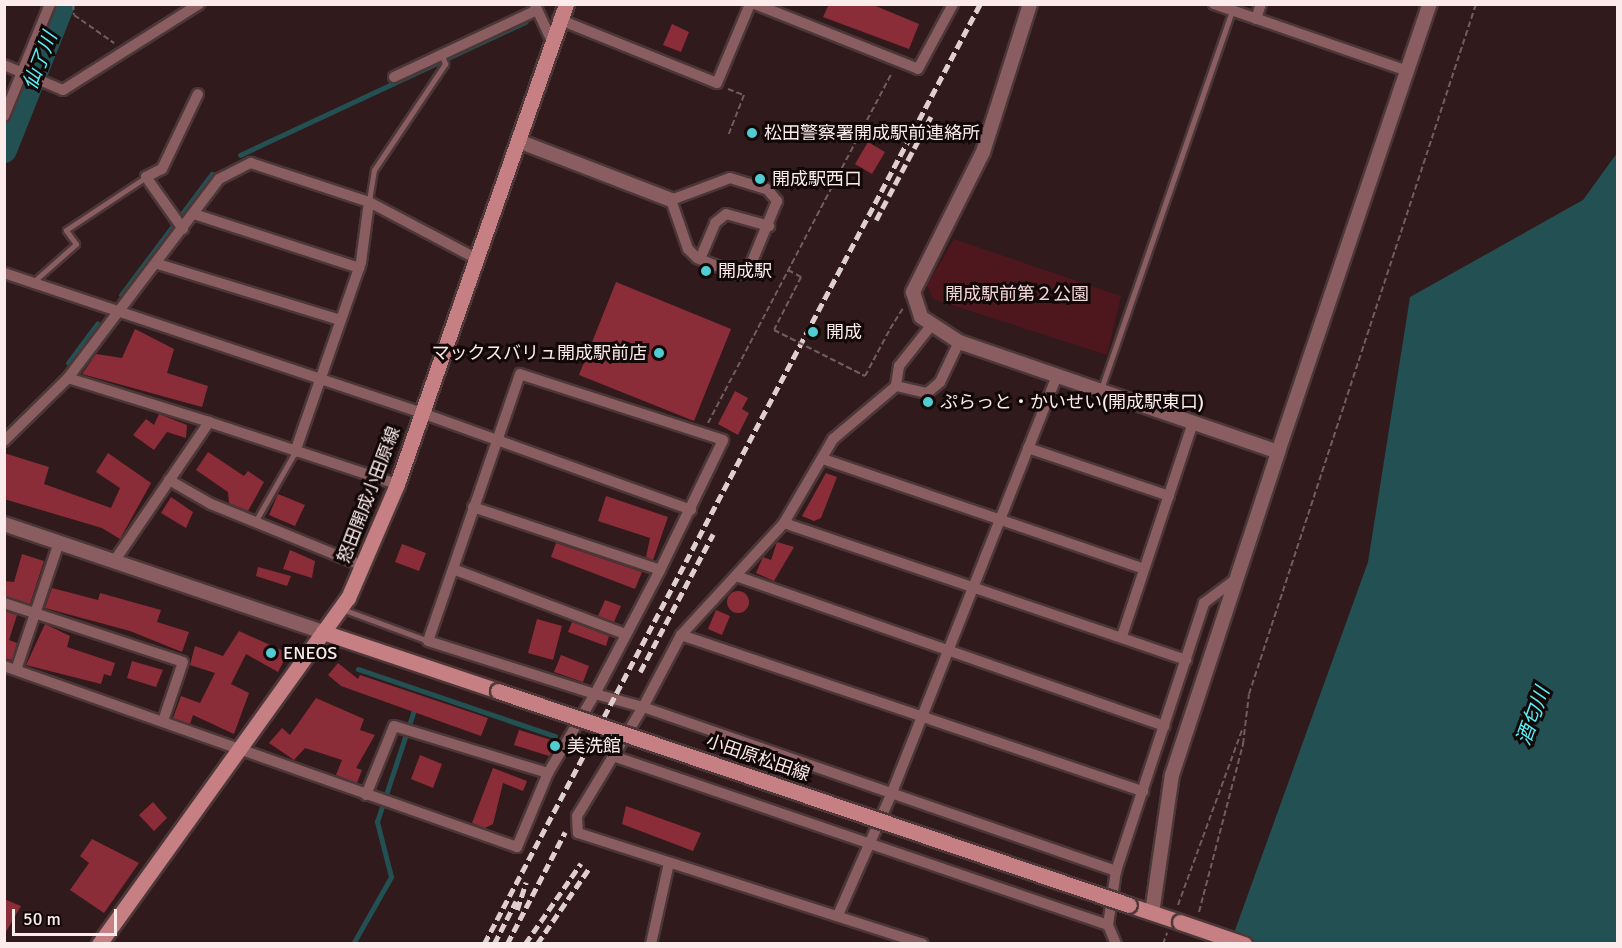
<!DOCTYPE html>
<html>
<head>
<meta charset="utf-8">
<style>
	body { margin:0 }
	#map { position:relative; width:1622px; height:948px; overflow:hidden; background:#301a1b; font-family:Signika,"Noto Sans JP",sans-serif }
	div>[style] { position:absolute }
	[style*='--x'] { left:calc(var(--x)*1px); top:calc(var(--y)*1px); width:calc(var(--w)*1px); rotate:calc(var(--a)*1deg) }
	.green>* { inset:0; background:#4e171e }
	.water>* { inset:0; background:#225053 }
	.stream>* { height:4.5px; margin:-2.25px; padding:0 2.25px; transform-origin:2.25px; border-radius:2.25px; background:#225053 }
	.river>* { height:26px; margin:-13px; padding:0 13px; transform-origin:13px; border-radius:13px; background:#225053 }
	.building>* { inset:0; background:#8b2d39 }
	.round { border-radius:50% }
	.path>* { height:2px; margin-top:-1px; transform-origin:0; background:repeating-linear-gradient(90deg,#715d5e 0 6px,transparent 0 9px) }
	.roads { filter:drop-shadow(2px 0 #4c3738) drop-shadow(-2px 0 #4c3738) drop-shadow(0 2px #4c3738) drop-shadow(0 -2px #4c3738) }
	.service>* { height:5px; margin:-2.5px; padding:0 2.5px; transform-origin:2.5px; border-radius:2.5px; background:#8a5e60 }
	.minor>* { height:10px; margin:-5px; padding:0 5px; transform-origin:5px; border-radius:5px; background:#8a5e60 }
	.tertiary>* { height:14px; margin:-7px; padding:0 7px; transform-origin:7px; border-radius:7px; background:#8a5e60 }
	.secondary>* { height:15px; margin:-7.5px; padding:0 7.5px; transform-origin:7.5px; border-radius:7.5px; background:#c68083 }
	.rail>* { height:4.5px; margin-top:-2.25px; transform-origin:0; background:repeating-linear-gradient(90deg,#e0cfd0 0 9px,transparent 0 13.5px) }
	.path-bridge>* { height:2px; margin-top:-1px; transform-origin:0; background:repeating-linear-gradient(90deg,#715d5e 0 6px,transparent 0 9px) }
	.bridges { filter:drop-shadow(2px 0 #4c3738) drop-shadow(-2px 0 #4c3738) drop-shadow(0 2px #4c3738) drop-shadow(0 -2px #4c3738) }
	.secondary-bridge>* { height:15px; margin:-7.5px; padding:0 7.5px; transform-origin:7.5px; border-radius:7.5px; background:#c68083 }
	.dots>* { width:16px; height:16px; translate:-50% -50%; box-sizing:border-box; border:3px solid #120808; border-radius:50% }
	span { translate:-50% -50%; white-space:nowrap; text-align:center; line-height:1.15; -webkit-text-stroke:6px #120808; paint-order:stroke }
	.poi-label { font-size:18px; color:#fbebeb }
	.left { translate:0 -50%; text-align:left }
	.right { translate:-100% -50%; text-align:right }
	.park-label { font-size:18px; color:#f4d7d8 }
	.street-label { font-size:18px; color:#fbebeb }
	.water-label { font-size:20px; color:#59eff7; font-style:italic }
	.frame { position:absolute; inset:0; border:6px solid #fbebeb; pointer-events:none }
	.scale { position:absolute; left:12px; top:909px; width:105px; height:27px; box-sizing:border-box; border:3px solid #fbebeb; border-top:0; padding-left:8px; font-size:18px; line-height:21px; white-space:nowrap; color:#fbebeb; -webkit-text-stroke:4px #120808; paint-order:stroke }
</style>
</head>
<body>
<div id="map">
	<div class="green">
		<div style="clip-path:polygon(954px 239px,1121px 296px,1107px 355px,933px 299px,927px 285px)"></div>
	</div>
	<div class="water">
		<div style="clip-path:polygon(1617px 153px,1617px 943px,1230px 944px,1368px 562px,1410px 297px,1583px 200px)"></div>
	</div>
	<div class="stream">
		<div style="--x:240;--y:155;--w:315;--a:-25"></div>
		<div style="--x:121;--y:295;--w:151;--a:-53.1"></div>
		<div style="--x:68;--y:363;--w:49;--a:-53.4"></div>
		<div style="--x:358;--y:669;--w:208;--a:18.8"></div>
		<div style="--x:353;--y:944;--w:77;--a:-60.4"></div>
		<div style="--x:391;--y:877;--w:57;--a:-104.3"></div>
		<div style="--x:377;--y:822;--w:121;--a:-71.7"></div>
	</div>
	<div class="river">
		<div style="--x:4;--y:150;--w:157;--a:-68.3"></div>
	</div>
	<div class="building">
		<div style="clip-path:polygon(829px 4px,871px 4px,919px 24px,909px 49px,823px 17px)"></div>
		<div style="clip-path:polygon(672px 24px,689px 32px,681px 52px,663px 45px)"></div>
		<div style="clip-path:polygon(868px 142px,885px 152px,872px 174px,855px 164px)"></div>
		<div style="clip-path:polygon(616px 282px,731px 329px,694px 421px,579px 375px)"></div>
		<div style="clip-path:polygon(135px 329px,174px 349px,167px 373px,208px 386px,202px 407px,82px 374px,96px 354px,122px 358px)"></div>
		<div style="clip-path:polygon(735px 391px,748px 398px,742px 409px,749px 413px,738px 435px,718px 424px)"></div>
		<div style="clip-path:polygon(159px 414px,187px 425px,186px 438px,167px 432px,154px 450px,133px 435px,146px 419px,154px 425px)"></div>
		<div style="clip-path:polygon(208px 452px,244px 476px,248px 471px,264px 482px,248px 511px,229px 503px,228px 492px,196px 470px)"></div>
		<div style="clip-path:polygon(4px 453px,49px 467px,44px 484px,111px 508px,120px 488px,96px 472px,108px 453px,151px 483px,120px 539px,102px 528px,4px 499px)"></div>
		<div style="clip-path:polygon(826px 473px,837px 477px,821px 518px,814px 521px,802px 516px)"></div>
		<div style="clip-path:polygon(278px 494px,305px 505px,295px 526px,269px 515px)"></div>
		<div style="clip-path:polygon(606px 496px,668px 517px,653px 560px,646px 557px,650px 538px,598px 521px)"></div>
		<div style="clip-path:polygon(171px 497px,193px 512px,186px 528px,161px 513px)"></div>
		<div style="clip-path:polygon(777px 542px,794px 547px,774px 581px,756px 573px,763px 557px,771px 560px)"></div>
		<div style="clip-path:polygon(556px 543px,642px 572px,635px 589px,551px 557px)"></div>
		<div style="clip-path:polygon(402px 544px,426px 553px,419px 571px,395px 562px)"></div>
		<div style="clip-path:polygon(290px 550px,315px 561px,312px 578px,283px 569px)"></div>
		<div style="clip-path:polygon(22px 554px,44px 561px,30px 604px,4px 596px,4px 581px,14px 582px)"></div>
		<div style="clip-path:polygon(258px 567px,291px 576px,287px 586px,256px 576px)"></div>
		<div style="clip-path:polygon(52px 588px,98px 600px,100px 593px,161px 610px,157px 622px,189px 632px,182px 652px,130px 631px,45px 608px)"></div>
		<div class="round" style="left:727px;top:591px;width:22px;height:22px"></div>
		<div style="clip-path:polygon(605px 600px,621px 606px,614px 622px,598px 616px)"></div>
		<div style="clip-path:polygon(716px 610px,730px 616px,722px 635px,708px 629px)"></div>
		<div style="clip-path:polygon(4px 611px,17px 615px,9px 640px,17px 643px,12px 660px,4px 658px)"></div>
		<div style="clip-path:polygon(537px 619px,562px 626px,553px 660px,528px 653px)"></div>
		<div style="clip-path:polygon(572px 622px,609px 636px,606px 646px,568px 632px)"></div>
		<div style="clip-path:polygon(45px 624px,70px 636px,67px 647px,115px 663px,111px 676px,104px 674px,101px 684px,26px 665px)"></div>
		<div style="clip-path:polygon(239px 631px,288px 653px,278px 672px,246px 654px,231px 684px,249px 693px,234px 734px,193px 715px,190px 724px,173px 718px,181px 696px,200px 703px,215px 673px,190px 665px,195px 646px,223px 656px)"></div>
		<div style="clip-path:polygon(561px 655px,589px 666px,583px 682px,554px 672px)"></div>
		<div style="clip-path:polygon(132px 661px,163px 670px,156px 687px,127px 678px)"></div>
		<div style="clip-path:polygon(338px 663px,358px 679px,360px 675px,488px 718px,481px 736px,341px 686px,328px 675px)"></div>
		<div style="clip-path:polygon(316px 698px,364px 719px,360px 730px,375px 735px,356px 768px,362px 770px,357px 783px,336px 775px,342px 760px,305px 748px,294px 760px,269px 743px,282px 728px,290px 735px)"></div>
		<div style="clip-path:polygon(519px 730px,558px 742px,549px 756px,514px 745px)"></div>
		<div style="clip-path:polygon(420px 755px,442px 764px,433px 788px,411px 779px)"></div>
		<div style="clip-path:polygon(493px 768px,527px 781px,523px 791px,503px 783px,493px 824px,485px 828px,472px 823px)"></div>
		<div style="clip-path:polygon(153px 802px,167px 818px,154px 831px,139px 815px)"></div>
		<div style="clip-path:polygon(626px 806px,701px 833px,693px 851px,622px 824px)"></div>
		<div style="clip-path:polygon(92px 839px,139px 863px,104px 913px,70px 890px,89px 863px,80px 856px)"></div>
		<div style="clip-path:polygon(4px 899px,21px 906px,4px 935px)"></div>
	</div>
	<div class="path">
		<div style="--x:73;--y:4;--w:11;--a:85"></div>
		<div style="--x:74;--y:15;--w:49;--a:35"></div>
		<div style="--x:728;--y:89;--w:17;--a:21"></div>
		<div style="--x:744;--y:95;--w:44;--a:111.3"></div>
		<div style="--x:788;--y:270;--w:15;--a:28"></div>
		<div style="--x:890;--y:329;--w:25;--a:-58"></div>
		<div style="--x:708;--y:423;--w:395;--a:-62.3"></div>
		<div style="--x:1178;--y:905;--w:189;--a:-69.9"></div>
		<div style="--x:1199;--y:912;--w:174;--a:-75.3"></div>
		<div style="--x:1243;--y:744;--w:50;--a:-83.2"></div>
		<div style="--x:1249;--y:694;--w:726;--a:-71.79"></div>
		<div style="--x:1163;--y:944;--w:12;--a:-70"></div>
	</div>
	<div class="roads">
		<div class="service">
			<div style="--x:369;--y:201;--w:31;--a:-81"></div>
			<div style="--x:374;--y:170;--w:128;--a:-56.2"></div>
			<div style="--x:445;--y:64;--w:9;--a:-108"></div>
			<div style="--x:32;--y:283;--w:59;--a:-41.6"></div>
			<div style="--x:76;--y:244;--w:17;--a:-126"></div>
			<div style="--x:66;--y:230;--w:96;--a:-33.5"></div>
			<div style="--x:1101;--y:389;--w:400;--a:-70.9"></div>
			<div style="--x:255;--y:522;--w:81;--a:-60.3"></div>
			<div style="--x:342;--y:609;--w:92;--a:20.4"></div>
		</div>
		<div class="minor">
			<div style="--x:755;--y:4;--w:175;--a:21.7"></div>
			<div style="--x:918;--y:69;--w:74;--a:-61.7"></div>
			<div style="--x:1214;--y:4;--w:204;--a:19.1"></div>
			<div style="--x:535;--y:5;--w:38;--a:65"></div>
			<div style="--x:558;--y:19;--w:171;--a:21.9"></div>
			<div style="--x:717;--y:83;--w:86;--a:-67.3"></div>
			<div style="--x:1256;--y:19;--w:16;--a:-72"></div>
			<div style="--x:4;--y:65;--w:64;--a:23"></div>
			<div style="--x:63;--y:90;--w:161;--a:-32.3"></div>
			<div style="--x:394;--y:77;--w:158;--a:-25.1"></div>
			<div style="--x:4;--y:116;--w:121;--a:-67.7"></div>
			<div style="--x:730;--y:178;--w:39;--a:17"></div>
			<div style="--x:767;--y:189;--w:16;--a:50"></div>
			<div style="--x:777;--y:201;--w:74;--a:112.4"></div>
			<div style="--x:749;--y:269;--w:13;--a:157"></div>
			<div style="--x:737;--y:274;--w:43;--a:-158.2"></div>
			<div style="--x:697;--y:258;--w:13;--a:-135"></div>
			<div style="--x:688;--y:249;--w:52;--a:-109.1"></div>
			<div style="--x:671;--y:200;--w:63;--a:-20.4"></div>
			<div style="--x:194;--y:214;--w:174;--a:18.1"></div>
			<div style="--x:183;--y:229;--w:64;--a:-125.4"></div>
			<div style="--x:146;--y:177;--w:18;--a:-27"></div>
			<div style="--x:162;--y:169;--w:83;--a:-64.4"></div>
			<div style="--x:700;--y:259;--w:39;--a:-67"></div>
			<div style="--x:715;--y:223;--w:14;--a:-39"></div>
			<div style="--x:726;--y:214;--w:45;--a:15.6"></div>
			<div style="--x:158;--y:264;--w:190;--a:17.1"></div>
			<div style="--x:4;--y:273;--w:441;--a:18.5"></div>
			<div style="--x:422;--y:413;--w:286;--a:19.8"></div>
			<div style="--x:930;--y:327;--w:50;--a:128.5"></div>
			<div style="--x:899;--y:366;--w:20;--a:99"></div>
			<div style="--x:896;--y:386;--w:32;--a:13"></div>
			<div style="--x:927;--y:393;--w:17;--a:-40"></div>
			<div style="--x:940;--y:382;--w:44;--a:-64.6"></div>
			<div style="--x:68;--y:378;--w:148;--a:17.3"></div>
			<div style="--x:896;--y:386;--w:82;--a:139.9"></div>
			<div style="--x:833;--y:439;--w:97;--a:120.3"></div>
			<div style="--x:784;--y:523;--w:152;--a:132.6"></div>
			<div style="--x:681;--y:635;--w:81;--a:117.8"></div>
			<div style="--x:643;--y:707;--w:501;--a:19.12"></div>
			<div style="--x:1116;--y:871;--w:282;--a:-71.8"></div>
			<div style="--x:1204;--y:603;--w:38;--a:-37"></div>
			<div style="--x:4;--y:441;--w:90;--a:-44.5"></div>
			<div style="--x:68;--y:378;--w:250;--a:-52.8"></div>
			<div style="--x:219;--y:179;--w:36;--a:-27"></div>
			<div style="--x:251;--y:163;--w:124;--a:18.3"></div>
			<div style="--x:369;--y:202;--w:122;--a:27.8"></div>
			<div style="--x:1028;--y:448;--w:149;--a:18.8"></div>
			<div style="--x:295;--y:452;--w:201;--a:-70.8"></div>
			<div style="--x:361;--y:262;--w:61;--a:-82.4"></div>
			<div style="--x:823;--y:459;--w:339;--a:18.9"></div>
			<div style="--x:169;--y:480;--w:48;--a:29.7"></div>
			<div style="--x:211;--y:504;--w:164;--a:22.2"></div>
			<div style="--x:473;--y:507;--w:197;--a:18.6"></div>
			<div style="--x:784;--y:523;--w:425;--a:18.8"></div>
			<div style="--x:115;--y:560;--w:167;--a:-55.7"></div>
			<div style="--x:209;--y:422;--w:198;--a:18.3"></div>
			<div style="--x:453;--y:569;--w:184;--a:20.7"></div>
			<div style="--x:736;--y:576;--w:454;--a:19.3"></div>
			<div style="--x:4;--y:603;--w:188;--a:18.2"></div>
			<div style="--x:183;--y:662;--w:62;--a:108.7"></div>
			<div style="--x:681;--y:635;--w:488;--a:18.7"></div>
			<div style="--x:1122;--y:636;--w:225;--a:-71.6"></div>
			<div style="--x:4;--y:666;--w:544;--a:19.43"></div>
			<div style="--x:517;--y:847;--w:80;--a:-67.3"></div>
			<div style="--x:548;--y:773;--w:92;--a:-59.3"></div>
			<div style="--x:595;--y:694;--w:140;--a:-62.3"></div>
			<div style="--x:660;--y:570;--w:144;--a:-64.1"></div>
			<div style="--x:723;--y:440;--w:213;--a:-162"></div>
			<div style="--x:520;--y:374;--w:282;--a:109"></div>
			<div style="--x:428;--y:641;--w:175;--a:17.6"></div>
			<div style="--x:595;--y:694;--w:50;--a:15.2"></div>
			<div style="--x:643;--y:707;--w:127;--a:121.2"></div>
			<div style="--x:577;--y:816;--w:17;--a:87"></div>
			<div style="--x:578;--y:833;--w:362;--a:17.8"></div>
			<div style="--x:16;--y:670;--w:135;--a:-71.4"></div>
			<div style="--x:613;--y:756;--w:523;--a:18.85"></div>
			<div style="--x:366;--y:795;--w:74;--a:-67.9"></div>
			<div style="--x:394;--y:726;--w:161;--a:17"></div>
			<div style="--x:838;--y:915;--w:131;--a:-66.2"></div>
			<div style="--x:891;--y:795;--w:451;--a:-68.4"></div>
			<div style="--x:651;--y:944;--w:83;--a:-77.5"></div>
			<div style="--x:1116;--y:944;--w:21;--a:-113"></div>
			<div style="--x:1108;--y:925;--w:55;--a:-81.6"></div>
		</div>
		<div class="tertiary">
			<div style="--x:1030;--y:4;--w:155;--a:107.6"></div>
			<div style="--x:983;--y:152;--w:157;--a:116.6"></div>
			<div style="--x:913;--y:292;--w:26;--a:72"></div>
			<div style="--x:921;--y:317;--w:45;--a:33.3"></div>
			<div style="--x:959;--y:342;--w:337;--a:19"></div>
			<div style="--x:1278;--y:452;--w:473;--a:-71.3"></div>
			<div style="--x:521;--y:142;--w:161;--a:21.1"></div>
			<div style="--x:4;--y:524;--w:337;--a:18.7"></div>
			<div style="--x:1152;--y:913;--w:139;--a:-81.8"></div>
			<div style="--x:1172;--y:775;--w:340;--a:-71.8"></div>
		</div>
		<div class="secondary">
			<div style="--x:323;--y:632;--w:185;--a:18.6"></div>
			<div style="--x:1129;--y:905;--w:54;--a:18.4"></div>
			<div style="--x:99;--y:944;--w:426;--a:-54.3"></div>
			<div style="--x:348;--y:598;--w:124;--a:-66.7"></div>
			<div style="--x:397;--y:484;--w:509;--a:-70.6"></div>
		</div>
	</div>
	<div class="rail">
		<div style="--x:876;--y:220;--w:118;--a:-62.1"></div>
		<div style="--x:640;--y:672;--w:156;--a:-62.1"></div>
		<div style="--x:517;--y:910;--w:29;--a:-72"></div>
		<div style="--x:484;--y:944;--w:1063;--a:-62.18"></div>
		<div style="--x:494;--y:944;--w:48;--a:-62.9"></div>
		<div style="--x:507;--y:944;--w:126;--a:-62.6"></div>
		<div style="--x:525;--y:944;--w:98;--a:-55.3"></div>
		<div style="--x:537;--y:944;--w:93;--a:-55.5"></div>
	</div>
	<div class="path-bridge">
		<div style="--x:801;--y:277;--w:59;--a:117"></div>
		<div style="--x:774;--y:330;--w:102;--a:26.8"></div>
		<div style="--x:865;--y:376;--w:53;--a:-62"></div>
	</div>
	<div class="bridges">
		<div class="secondary-bridge">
			<div style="--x:498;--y:691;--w:666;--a:18.73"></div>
			<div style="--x:1180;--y:922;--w:68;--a:19"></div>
		</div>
	</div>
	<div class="dots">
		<div style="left:752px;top:133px;background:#51ccd3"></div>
		<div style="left:760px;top:179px;background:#51ccd3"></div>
		<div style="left:706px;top:271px;background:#51ccd3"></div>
		<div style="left:813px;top:332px;background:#51ccd3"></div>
		<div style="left:659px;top:353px;background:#51ccd3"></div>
		<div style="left:928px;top:402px;background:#51ccd3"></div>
		<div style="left:271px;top:653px;background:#51ccd3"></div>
		<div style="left:555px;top:746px;background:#51ccd3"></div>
	</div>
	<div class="poi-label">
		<span class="left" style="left:764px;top:133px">松田警察署開成駅前連絡所</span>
		<span class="left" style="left:772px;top:179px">開成駅西口</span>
		<span class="left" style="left:718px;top:271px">開成駅</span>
		<span class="left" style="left:826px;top:332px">開成</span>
		<span class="right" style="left:647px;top:353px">マックスバリュ開成駅前店</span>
		<span class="left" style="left:940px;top:402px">ぷらっと・かいせい(開成駅東口)</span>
		<span class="left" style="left:283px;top:653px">ENEOS</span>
		<span class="left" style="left:567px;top:746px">美洗館</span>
	</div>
	<div class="park-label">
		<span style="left:1017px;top:294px">開成駅前第２公園</span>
	</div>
	<div class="street-label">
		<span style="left:369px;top:495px;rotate:-69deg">怒田開成小田原線</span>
		<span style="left:758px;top:758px;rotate:19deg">小田原松田線</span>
	</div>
	<div class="water-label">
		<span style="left:40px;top:61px;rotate:-69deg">仙了川</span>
		<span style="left:1533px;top:716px;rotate:-70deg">酒匂川</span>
	</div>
	<div class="frame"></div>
	<div class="scale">50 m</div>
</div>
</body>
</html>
